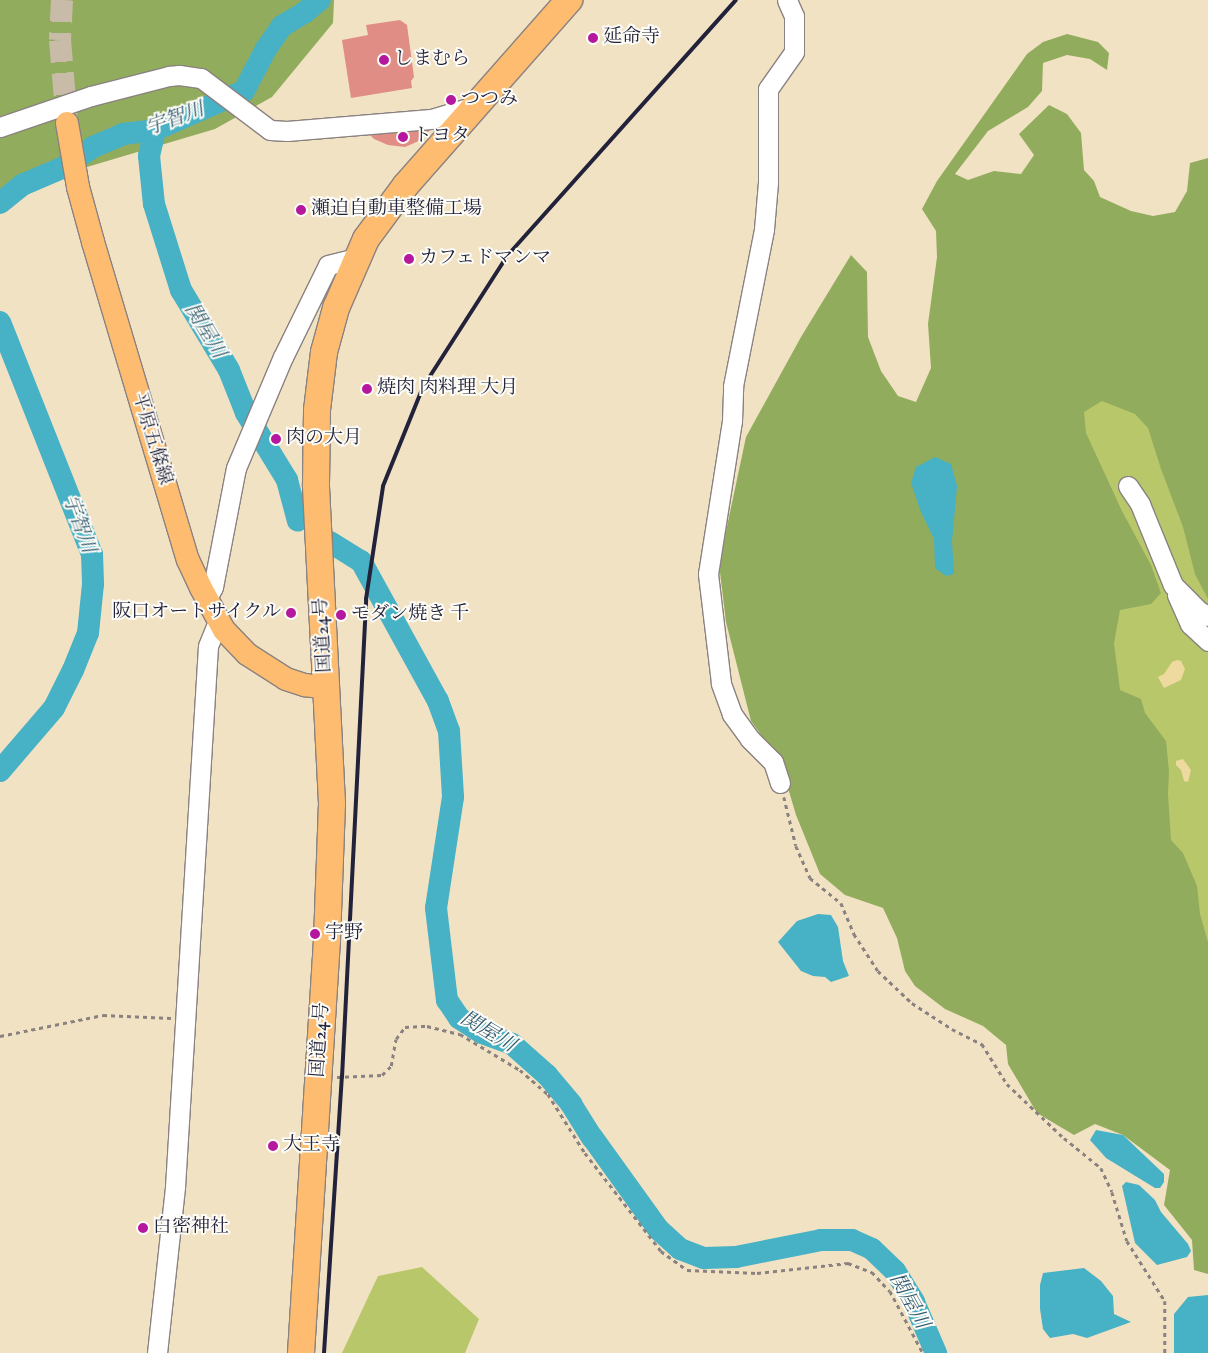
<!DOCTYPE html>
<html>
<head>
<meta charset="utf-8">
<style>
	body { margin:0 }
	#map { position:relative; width:1208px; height:1353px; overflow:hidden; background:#f2e2c4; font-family:"IM FELL English","Noto Serif JP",serif }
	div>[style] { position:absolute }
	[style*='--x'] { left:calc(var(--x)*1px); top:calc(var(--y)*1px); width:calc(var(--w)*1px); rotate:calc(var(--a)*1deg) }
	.green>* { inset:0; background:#b8c769 }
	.forest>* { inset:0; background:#92ac5d }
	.sand>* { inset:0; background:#eeda9e }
	.water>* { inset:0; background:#47b1c5 }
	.river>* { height:22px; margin:-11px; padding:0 11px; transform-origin:11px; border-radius:11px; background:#47b1c5 }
	.building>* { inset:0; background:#e08d85 }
	.major-tunnel>* { height:22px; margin-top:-11px; transform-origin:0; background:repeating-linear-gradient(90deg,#c8bca9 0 22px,transparent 0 33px) }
	.path>* { height:2.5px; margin-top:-1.25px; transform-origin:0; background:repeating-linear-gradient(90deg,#8a8280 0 4px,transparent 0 8px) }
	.roads { filter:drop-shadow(1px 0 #8a8280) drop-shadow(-1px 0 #8a8280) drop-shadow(0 1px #8a8280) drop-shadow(0 -1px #8a8280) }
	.minor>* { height:19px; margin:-9.5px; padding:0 9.5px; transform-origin:9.5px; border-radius:9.5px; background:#fff }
	.major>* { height:22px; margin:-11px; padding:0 11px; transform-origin:11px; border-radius:11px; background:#fdbc6f }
	.highway>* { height:26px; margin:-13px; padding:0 13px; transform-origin:13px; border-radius:13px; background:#fdbc6f }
	.rail>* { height:4px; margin:-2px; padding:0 2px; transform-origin:2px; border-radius:2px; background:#22223b }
	.dots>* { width:14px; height:14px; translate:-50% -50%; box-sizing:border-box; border:2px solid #fdfcf7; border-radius:50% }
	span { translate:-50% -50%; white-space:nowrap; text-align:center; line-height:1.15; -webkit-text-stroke:4px #fdfcf7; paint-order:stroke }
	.poi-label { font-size:19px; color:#22223b }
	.left { translate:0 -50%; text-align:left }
	.right { translate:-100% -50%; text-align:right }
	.street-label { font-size:19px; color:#22223b }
	.water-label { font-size:20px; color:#315b72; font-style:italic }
</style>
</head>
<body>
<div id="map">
	<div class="green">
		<div style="clip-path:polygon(1098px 388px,1151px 417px,1208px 558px,1208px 1044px,1115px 793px,1075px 408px)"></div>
		<div style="clip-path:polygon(422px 1267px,479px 1319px,465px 1353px,342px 1353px,378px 1276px)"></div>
	</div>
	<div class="forest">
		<div style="clip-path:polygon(0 0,334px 0,333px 23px,272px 97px,215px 129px,23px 186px,0 199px)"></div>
		<div style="clip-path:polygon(1067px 34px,1098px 42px,1109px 53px,1107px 70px,1090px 59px,1067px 55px,1043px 63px,1042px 91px,1028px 107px,988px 131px,955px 174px,968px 180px,994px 171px,1021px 174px,1034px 155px,1019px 134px,1049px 105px,1067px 114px,1081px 133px,1084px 170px,1094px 181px,1100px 197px,1131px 211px,1153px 216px,1175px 212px,1187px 191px,1190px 163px,1208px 158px,1208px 599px,1195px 574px,1183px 527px,1161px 469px,1148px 428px,1135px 414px,1102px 401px,1084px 412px,1086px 433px,1122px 511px,1151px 565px,1161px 593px,1151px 604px,1120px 610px,1114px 643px,1120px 690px,1141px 699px,1145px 713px,1166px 741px,1169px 771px,1168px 794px,1171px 840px,1183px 853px,1197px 886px,1200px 914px,1208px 942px,1208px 1274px,1194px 1270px,1192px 1240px,1164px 1205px,1170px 1170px,1123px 1135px,1095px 1124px,1074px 1135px,1037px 1113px,1008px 1064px,1006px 1045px,983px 1026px,945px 1009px,915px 986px,905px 971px,897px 938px,883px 908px,845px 895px,820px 874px,796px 815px,780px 761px,751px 721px,726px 622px,719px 564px,746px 437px,801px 337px,851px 255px,867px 272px,868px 337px,881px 371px,898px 396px,916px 402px,931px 368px,928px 324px,937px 257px,936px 231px,922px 209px,937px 181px,1027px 54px,1043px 42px)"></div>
	</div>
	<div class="sand">
		<div style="clip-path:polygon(1177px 660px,1181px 661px,1185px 669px,1181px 680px,1164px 688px,1158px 677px,1164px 674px,1172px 662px)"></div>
		<div style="clip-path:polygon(1183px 759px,1191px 770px,1188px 782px,1184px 781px,1181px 770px,1176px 765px,1176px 761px)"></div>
	</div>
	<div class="water">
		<div style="clip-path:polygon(935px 457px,951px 464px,957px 486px,952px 541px,954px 574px,946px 576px,935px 568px,934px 539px,921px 512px,911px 483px,916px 467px)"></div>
		<div style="clip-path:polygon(818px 914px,831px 915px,838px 927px,843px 961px,849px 976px,831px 982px,825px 977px,813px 976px,801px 971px,778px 942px,797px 921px)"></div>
		<div style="clip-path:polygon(1096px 1130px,1123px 1135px,1164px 1174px,1164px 1182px,1160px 1188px,1155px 1188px,1106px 1158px,1090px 1140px)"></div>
		<div style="clip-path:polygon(1126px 1182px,1139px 1185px,1155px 1200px,1161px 1212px,1188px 1244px,1191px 1251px,1187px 1257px,1157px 1265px,1135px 1243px,1122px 1186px)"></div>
		<div style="clip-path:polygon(1084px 1268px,1101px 1281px,1113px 1296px,1114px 1314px,1131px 1322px,1087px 1338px,1073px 1334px,1050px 1338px,1043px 1329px,1040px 1309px,1040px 1285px,1043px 1273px)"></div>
		<div style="clip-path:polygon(1208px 1295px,1208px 1353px,1174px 1353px,1174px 1314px,1188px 1297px)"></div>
	</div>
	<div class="river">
		<div style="--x:155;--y:130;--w:27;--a:103"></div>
		<div style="--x:149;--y:156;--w:48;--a:84.1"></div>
		<div style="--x:154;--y:204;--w:90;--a:72.6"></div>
		<div style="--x:181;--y:290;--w:93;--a:59"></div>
		<div style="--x:229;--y:370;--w:46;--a:68.4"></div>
		<div style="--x:246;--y:413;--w:79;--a:58.5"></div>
		<div style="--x:287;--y:480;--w:42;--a:75"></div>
		<div style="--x:0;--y:203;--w:28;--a:-39"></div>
		<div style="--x:22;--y:185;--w:43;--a:-23"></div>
		<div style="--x:62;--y:168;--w:37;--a:-34"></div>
		<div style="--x:93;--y:147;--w:33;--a:-23"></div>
		<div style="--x:123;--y:134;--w:32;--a:-7"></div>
		<div style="--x:155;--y:130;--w:97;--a:-23.7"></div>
		<div style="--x:244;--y:91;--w:47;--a:-62.4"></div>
		<div style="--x:266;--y:49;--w:28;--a:-55"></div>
		<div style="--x:282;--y:26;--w:27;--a:-31"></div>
		<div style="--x:305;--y:12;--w:19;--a:-39"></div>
		<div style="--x:0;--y:322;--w:250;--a:68.4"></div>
		<div style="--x:92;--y:554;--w:30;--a:88"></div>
		<div style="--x:93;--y:584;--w:49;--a:95.8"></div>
		<div style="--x:88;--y:633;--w:40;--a:112"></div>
		<div style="--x:73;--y:670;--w:42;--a:116.6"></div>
		<div style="--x:54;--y:708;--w:83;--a:130.6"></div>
		<div style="--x:330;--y:542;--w:36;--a:32"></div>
		<div style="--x:361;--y:561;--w:160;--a:61.2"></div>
		<div style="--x:438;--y:701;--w:32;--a:70"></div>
		<div style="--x:449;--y:731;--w:66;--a:86.5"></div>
		<div style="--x:453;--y:797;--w:112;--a:98.7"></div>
		<div style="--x:436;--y:908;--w:93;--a:83.2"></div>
		<div style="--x:447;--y:1000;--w:22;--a:56"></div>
		<div style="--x:459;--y:1018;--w:27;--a:33"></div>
		<div style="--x:482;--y:1033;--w:32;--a:20"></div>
		<div style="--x:512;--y:1044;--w:47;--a:41.5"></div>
		<div style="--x:547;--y:1075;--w:38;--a:50"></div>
		<div style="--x:571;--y:1104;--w:39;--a:58"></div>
		<div style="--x:592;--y:1137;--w:113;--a:54.3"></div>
		<div style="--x:658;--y:1229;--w:30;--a:42"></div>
		<div style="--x:680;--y:1249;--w:26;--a:21"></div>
		<div style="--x:704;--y:1258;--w:32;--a:-2"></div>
		<div style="--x:736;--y:1257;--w:87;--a:-11.3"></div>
		<div style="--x:821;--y:1240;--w:31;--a:0"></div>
		<div style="--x:852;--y:1240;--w:22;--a:24"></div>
		<div style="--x:872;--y:1249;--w:32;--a:44"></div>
		<div style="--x:895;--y:1271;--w:36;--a:58"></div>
		<div style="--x:914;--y:1302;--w:56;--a:66.7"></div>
	</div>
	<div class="building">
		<div style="clip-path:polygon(400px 20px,407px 25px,414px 77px,411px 81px,412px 88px,351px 98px,342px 40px,368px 35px,366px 25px)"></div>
		<div style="clip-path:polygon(436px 123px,421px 140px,405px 147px,388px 145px,374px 139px,367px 132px)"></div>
	</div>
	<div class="major-tunnel">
		<div style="--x:62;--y:0;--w:40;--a:92.9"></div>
		<div style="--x:60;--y:40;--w:83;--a:85.2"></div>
	</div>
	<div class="path">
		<div style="--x:784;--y:797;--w:50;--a:76.2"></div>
		<div style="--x:796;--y:846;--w:35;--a:66"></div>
		<div style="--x:810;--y:878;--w:40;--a:39"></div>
		<div style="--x:841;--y:903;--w:34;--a:67"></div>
		<div style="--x:854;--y:934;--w:44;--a:57"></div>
		<div style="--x:878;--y:971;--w:47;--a:43.3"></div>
		<div style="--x:912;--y:1003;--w:48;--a:33"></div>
		<div style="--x:952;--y:1029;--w:34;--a:27"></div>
		<div style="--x:982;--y:1044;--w:47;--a:58"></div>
		<div style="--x:1007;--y:1084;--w:79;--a:43.5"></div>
		<div style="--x:1064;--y:1138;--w:48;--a:39"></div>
		<div style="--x:1101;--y:1168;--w:26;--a:65"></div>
		<div style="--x:1112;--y:1192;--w:51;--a:73"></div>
		<div style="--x:1127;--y:1241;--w:71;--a:57.7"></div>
		<div style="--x:1165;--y:1301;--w:52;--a:90"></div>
		<div style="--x:0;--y:1036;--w:105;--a:-11.5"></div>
		<div style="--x:103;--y:1015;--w:68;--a:2.5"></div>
		<div style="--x:337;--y:1077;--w:45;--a:-2.5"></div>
		<div style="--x:382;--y:1075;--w:13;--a:-45"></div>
		<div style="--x:391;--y:1066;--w:27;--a:-80"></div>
		<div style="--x:396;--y:1039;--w:15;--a:-53"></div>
		<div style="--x:405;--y:1027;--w:22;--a:-3"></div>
		<div style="--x:427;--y:1026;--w:34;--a:14"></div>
		<div style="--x:460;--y:1034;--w:70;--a:31"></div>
		<div style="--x:520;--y:1070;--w:37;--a:41"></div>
		<div style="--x:548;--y:1094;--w:70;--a:57.9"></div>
		<div style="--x:585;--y:1153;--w:124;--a:52.2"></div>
		<div style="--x:661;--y:1251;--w:32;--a:36"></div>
		<div style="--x:687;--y:1270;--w:70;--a:2.5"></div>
		<div style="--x:757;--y:1273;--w:92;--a:-6.3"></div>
		<div style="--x:848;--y:1263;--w:26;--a:21"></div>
		<div style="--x:872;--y:1272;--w:26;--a:47"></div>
		<div style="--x:890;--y:1291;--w:70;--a:62"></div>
	</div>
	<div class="roads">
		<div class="minor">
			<div style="--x:0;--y:127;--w:96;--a:-18.8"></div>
			<div style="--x:91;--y:96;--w:81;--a:-14.4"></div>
			<div style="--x:169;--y:76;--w:10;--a:-6"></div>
			<div style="--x:179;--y:75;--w:22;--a:8"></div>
			<div style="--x:201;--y:78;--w:86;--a:37"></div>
			<div style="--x:270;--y:130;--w:17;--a:3"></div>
			<div style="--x:287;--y:131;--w:144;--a:-4.8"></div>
			<div style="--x:431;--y:119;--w:46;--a:-16.5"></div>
			<div style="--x:1128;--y:486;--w:22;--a:56"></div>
			<div style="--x:1140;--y:504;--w:87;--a:67.8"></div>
			<div style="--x:1173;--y:585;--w:37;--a:45"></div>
			<div style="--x:1199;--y:611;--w:10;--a:29"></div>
			<div style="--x:1177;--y:595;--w:32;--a:66"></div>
			<div style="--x:1190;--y:624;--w:25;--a:43"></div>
			<div style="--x:206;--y:600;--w:15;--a:-62"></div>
			<div style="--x:213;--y:587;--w:121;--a:-79.1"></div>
			<div style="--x:236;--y:468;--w:121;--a:-67.1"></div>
			<div style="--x:283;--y:357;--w:102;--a:-63.9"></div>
			<div style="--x:328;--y:265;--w:30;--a:-14"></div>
			<div style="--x:780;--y:783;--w:22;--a:-108"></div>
			<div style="--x:773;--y:762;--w:33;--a:-135"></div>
			<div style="--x:750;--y:739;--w:31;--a:-126"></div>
			<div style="--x:732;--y:714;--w:33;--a:-110"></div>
			<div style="--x:721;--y:683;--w:110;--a:-96.8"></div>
			<div style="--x:708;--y:574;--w:155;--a:-81.1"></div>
			<div style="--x:732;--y:421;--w:35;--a:-88"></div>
			<div style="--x:733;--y:386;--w:160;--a:-78.8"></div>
			<div style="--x:764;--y:229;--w:47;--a:-85.1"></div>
			<div style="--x:768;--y:182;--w:93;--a:-90"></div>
			<div style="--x:768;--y:89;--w:45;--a:-54.9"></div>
			<div style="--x:794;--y:52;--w:36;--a:-90"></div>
			<div style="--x:794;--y:16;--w:17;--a:-114"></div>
			<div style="--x:157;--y:1353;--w:167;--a:-83.8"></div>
			<div style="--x:175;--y:1187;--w:542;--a:-86.51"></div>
			<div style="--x:208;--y:646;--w:27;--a:-68"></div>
		</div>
		<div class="major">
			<div style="--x:67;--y:123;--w:65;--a:80.2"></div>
			<div style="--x:78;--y:187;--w:57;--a:74.7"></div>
			<div style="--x:93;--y:242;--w:332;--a:73.4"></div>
			<div style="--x:188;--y:560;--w:31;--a:65"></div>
			<div style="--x:201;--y:588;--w:48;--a:61.3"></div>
			<div style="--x:224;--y:630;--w:33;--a:46"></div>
			<div style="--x:247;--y:654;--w:46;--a:32.7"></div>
			<div style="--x:286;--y:679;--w:20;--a:18"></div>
			<div style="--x:305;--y:685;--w:21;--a:8"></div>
		</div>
		<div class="highway">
			<div style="--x:301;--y:1353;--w:414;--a:-86.4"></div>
			<div style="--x:327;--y:940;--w:137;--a:-87.9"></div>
			<div style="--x:332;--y:803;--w:319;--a:-92.9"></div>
			<div style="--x:316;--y:484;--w:74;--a:-89.2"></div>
			<div style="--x:317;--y:410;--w:58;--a:-83.1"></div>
			<div style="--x:324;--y:352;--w:46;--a:-74.7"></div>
			<div style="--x:336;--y:308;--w:75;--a:-66.5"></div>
			<div style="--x:366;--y:239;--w:67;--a:-53.5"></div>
			<div style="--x:406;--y:185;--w:247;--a:-48.6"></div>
		</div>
	</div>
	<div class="rail">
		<div style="--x:324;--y:1353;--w:277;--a:-86.3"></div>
		<div style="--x:342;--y:1077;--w:479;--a:-87.1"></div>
		<div style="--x:366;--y:599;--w:114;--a:-81.4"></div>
		<div style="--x:383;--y:486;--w:107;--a:-68"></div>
		<div style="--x:423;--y:387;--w:156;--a:-57.3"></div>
		<div style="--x:507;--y:256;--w:343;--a:-48.2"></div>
	</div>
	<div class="dots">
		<div style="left:593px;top:38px;background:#b5179e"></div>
		<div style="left:384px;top:60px;background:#b5179e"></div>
		<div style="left:451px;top:100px;background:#b5179e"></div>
		<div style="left:403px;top:137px;background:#b5179e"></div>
		<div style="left:301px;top:210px;background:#b5179e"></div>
		<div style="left:409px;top:259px;background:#b5179e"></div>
		<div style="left:367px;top:389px;background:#b5179e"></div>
		<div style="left:276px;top:439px;background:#b5179e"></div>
		<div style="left:291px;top:613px;background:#b5179e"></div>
		<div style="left:341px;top:615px;background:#b5179e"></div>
		<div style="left:315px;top:934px;background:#b5179e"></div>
		<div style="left:273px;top:1146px;background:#b5179e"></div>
		<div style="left:143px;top:1228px;background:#b5179e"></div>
	</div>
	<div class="poi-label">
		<span class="left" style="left:603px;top:38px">延命寺</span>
		<span class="left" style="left:394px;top:60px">しまむら</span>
		<span class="left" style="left:461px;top:100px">つつみ</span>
		<span class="left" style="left:413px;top:137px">トヨタ</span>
		<span class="left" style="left:311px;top:210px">瀬迫自動車整備工場</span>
		<span class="left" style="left:419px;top:259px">カフェドマンマ</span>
		<span class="left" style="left:377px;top:389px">焼肉 肉料理 大月</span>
		<span class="left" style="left:286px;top:439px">肉の大月</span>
		<span class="right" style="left:281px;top:613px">阪口オートサイクル</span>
		<span class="left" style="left:351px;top:615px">モダン焼き 千</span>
		<span class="left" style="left:325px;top:934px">宇野</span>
		<span class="left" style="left:283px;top:1146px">大王寺</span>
		<span class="left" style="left:153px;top:1228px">白密神社</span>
	</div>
	<div class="street-label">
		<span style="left:151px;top:439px;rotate:73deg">平原五條線</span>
		<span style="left:324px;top:635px;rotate:-93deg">国道24号</span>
		<span style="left:321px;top:1040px;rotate:-86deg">国道24号</span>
	</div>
	<div class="water-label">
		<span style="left:175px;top:119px;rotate:-20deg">宇智川</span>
		<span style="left:205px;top:331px;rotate:59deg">関屋川</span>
		<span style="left:79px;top:524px;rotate:70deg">宇智川</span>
		<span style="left:488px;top:1032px;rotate:31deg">関屋川</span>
		<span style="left:909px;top:1301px;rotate:61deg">関屋川</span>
	</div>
</div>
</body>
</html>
